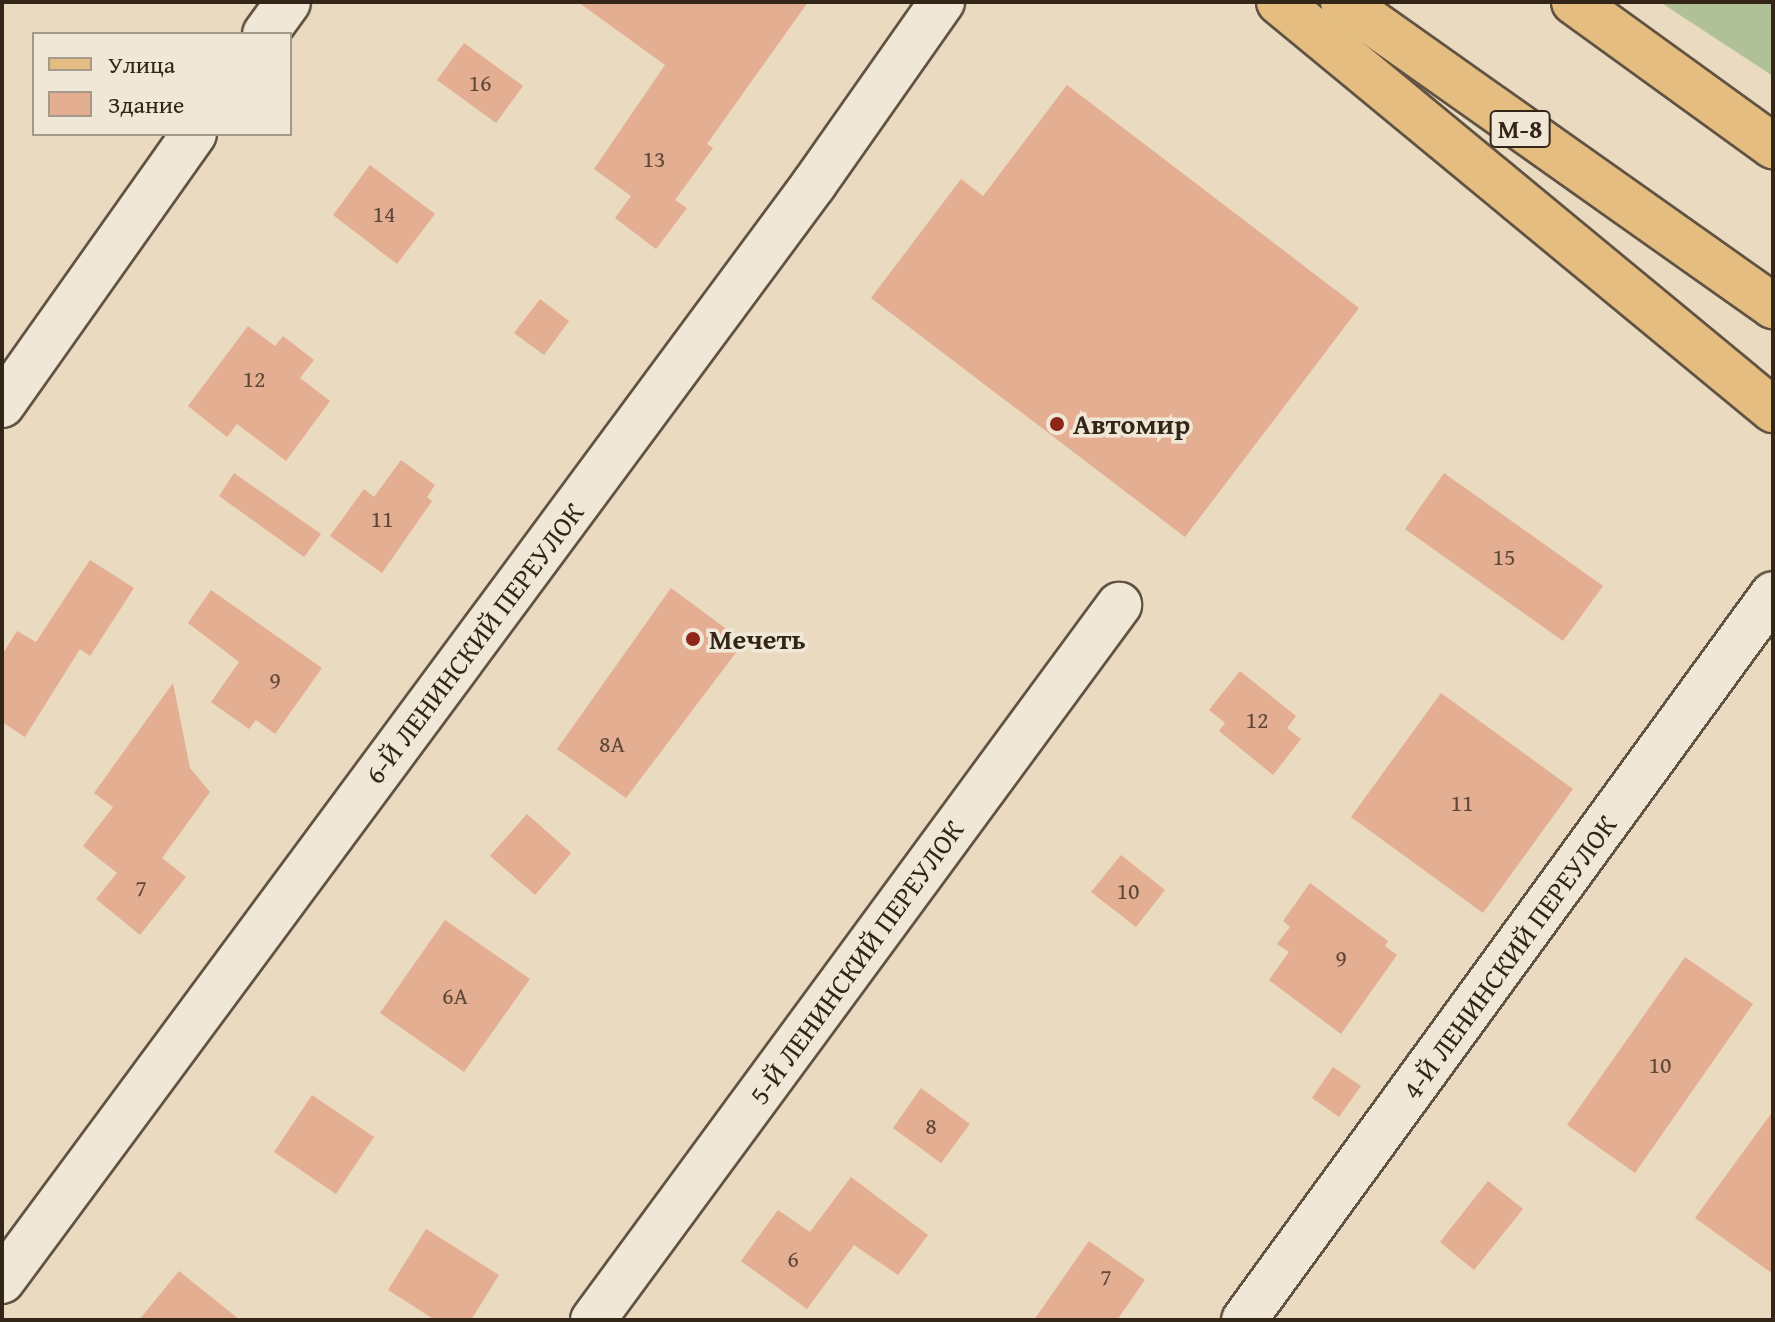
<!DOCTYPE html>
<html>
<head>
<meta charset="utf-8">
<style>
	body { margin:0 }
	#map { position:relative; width:1775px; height:1322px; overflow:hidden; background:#eadac0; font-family:"Gentium Book Plus",serif }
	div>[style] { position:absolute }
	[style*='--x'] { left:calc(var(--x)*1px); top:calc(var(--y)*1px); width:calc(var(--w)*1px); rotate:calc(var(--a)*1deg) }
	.green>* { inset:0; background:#b1c197 }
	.building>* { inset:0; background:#e3ae92 }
	.roads { filter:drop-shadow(2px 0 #615343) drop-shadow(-2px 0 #615343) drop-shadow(0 2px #615343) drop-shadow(0 -2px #615343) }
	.minor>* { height:44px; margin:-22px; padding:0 22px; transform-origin:22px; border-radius:22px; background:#f1e7d6 }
	.major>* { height:44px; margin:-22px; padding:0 22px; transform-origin:22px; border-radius:22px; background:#e5bd80 }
	.highway>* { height:44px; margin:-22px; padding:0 22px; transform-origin:22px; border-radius:22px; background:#e5bd80 }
	.dots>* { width:22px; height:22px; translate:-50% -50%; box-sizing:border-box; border:4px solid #f1e7d6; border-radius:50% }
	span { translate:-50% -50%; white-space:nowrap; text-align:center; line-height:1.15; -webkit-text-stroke:7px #f1e7d6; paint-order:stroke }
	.number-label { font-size:24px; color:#5f4837 }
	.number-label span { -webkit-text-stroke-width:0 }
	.shield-label span { padding:2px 6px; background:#f1e7d6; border:2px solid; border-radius:6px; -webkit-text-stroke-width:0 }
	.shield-label { font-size:26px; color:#332619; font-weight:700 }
	.poi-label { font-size:28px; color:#332619; font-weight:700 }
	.left { translate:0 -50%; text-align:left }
	.street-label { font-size:28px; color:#332619 }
	.frame { position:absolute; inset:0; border:4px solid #332619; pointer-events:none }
	.legend { position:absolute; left:32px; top:32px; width:260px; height:104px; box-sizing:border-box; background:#f1e7d6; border:2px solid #a59a8a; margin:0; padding:10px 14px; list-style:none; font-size:24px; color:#332619 }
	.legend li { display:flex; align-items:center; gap:16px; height:40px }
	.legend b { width:40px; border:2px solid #a59a8a }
</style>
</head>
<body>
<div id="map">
	<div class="green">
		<div style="clip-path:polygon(1660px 2px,1773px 2px,1773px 76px)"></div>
	</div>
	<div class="building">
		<div style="clip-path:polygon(578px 2px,808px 2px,707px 144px,713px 148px,675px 200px,687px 208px,656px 249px,615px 218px,631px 196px,594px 169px,665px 65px)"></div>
		<div style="clip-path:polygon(464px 43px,523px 86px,496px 123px,437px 80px)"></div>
		<div style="clip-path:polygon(1067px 85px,1359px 308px,1185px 537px,871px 298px,961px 179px,983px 196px)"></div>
		<div style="clip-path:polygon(370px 165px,435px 214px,397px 264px,333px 215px)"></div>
		<div style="clip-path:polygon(540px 299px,569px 321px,544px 355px,514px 333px)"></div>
		<div style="clip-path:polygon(248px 326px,275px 346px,283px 336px,314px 360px,300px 378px,330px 401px,286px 461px,237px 424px,227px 437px,188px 406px)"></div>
		<div style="clip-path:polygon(401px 460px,435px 485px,427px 497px,432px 501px,382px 573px,330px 536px,364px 489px,374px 497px)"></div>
		<div style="clip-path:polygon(234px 473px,321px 534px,304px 557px,219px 496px)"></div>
		<div style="clip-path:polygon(1444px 473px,1603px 586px,1563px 641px,1405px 529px)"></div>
		<div style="clip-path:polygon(90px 560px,134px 588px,90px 656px,80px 649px,25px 737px,2px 722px,2px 655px,17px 631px,36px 642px)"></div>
		<div style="clip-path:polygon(671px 588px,744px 642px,626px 798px,557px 749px)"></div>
		<div style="clip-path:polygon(211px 590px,322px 668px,275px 734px,256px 720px,249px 729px,211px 702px,239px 662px,188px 623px)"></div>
		<div style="clip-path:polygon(1240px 671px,1296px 716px,1287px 728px,1301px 739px,1273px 775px,1219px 731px,1225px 723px,1209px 710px)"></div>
		<div style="clip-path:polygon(173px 683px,190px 768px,210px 792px,162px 858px,186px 877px,140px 935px,96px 899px,117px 873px,83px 846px,113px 807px,94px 793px)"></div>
		<div style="clip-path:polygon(1441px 693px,1573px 789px,1483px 913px,1351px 817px)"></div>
		<div style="clip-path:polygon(527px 814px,571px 853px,535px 895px,490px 856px)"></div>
		<div style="clip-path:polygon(1121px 855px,1165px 890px,1136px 927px,1091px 892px)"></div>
		<div style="clip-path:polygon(1310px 883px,1388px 941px,1385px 946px,1397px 955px,1341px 1034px,1269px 980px,1289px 952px,1277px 944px,1290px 927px,1283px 921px)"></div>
		<div style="clip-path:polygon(445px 920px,530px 979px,464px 1072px,380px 1013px)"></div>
		<div style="clip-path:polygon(1685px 957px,1753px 1004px,1635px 1173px,1567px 1125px)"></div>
		<div style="clip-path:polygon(1333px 1067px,1361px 1086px,1339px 1117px,1312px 1098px)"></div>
		<div style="clip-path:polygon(921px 1088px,970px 1124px,941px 1163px,893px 1128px)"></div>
		<div style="clip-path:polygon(312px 1095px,374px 1137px,336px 1194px,274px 1152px)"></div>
		<div style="clip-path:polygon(1773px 1111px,1773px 1274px,1695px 1218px)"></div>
		<div style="clip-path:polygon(851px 1177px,928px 1235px,898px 1275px,854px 1245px,807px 1309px,741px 1261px,778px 1210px,810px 1232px)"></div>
		<div style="clip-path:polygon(1488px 1181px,1523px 1209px,1474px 1270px,1440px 1242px)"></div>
		<div style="clip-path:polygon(426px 1229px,499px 1275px,471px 1320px,435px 1320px,388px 1290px)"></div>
		<div style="clip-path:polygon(1089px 1241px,1145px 1280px,1117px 1320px,1034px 1320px)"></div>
		<div style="clip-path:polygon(179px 1271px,240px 1320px,139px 1320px)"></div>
	</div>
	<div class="roads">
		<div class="minor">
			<div style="--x:265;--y:34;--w:39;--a:-54"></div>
			<div style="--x:2;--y:405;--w:332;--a:-54.7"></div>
			<div style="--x:2;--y:1281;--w:1365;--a:-53.49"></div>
			<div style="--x:814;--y:184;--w:223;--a:-54.9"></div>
			<div style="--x:593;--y:1320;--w:888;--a:-53.66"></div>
			<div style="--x:1244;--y:1320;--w:898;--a:-53.92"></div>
		</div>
		<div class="major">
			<div style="--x:1574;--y:2;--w:246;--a:35.9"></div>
		</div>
		<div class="highway">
			<div style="--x:1279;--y:2;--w:641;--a:39.55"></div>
			<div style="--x:1343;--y:2;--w:527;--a:35.26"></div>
		</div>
	</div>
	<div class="dots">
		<div style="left:1057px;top:424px;background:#8f2418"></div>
		<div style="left:693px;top:639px;background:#8f2418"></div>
	</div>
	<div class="number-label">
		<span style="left:480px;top:83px">16</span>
		<span style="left:654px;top:159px">13</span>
		<span style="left:384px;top:214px">14</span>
		<span style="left:254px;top:379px">12</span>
		<span style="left:382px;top:519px">11</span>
		<span style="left:1504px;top:557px">15</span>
		<span style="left:275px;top:680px">9</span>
		<span style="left:1257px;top:720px">12</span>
		<span style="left:612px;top:744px">8А</span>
		<span style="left:1462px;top:803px">11</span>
		<span style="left:141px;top:888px">7</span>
		<span style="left:1128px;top:891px">10</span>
		<span style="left:1341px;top:958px">9</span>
		<span style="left:455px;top:996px">6А</span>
		<span style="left:1660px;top:1065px">10</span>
		<span style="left:931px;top:1126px">8</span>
		<span style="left:793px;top:1259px">6</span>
		<span style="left:1106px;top:1277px">7</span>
	</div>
	<div class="shield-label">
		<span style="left:1520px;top:129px">М-8</span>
	</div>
	<div class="poi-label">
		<span class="left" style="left:1073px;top:424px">Автомир</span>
		<span class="left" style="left:709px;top:639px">Мечеть</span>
	</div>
	<div class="street-label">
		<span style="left:474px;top:643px;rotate:-53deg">6-Й ЛЕНИНСКИЙ ПЕРЕУЛОК</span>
		<span style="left:1509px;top:957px;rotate:-54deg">4-Й ЛЕНИНСКИЙ ПЕРЕУЛОК</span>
		<span style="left:856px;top:962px;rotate:-54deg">5-Й ЛЕНИНСКИЙ ПЕРЕУЛОК</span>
	</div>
	<div class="frame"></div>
	<ul class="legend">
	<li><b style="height:10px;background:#e5bd80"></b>Улица</li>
	<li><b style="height:22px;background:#e3ae92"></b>Здание</li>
	</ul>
</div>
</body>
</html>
